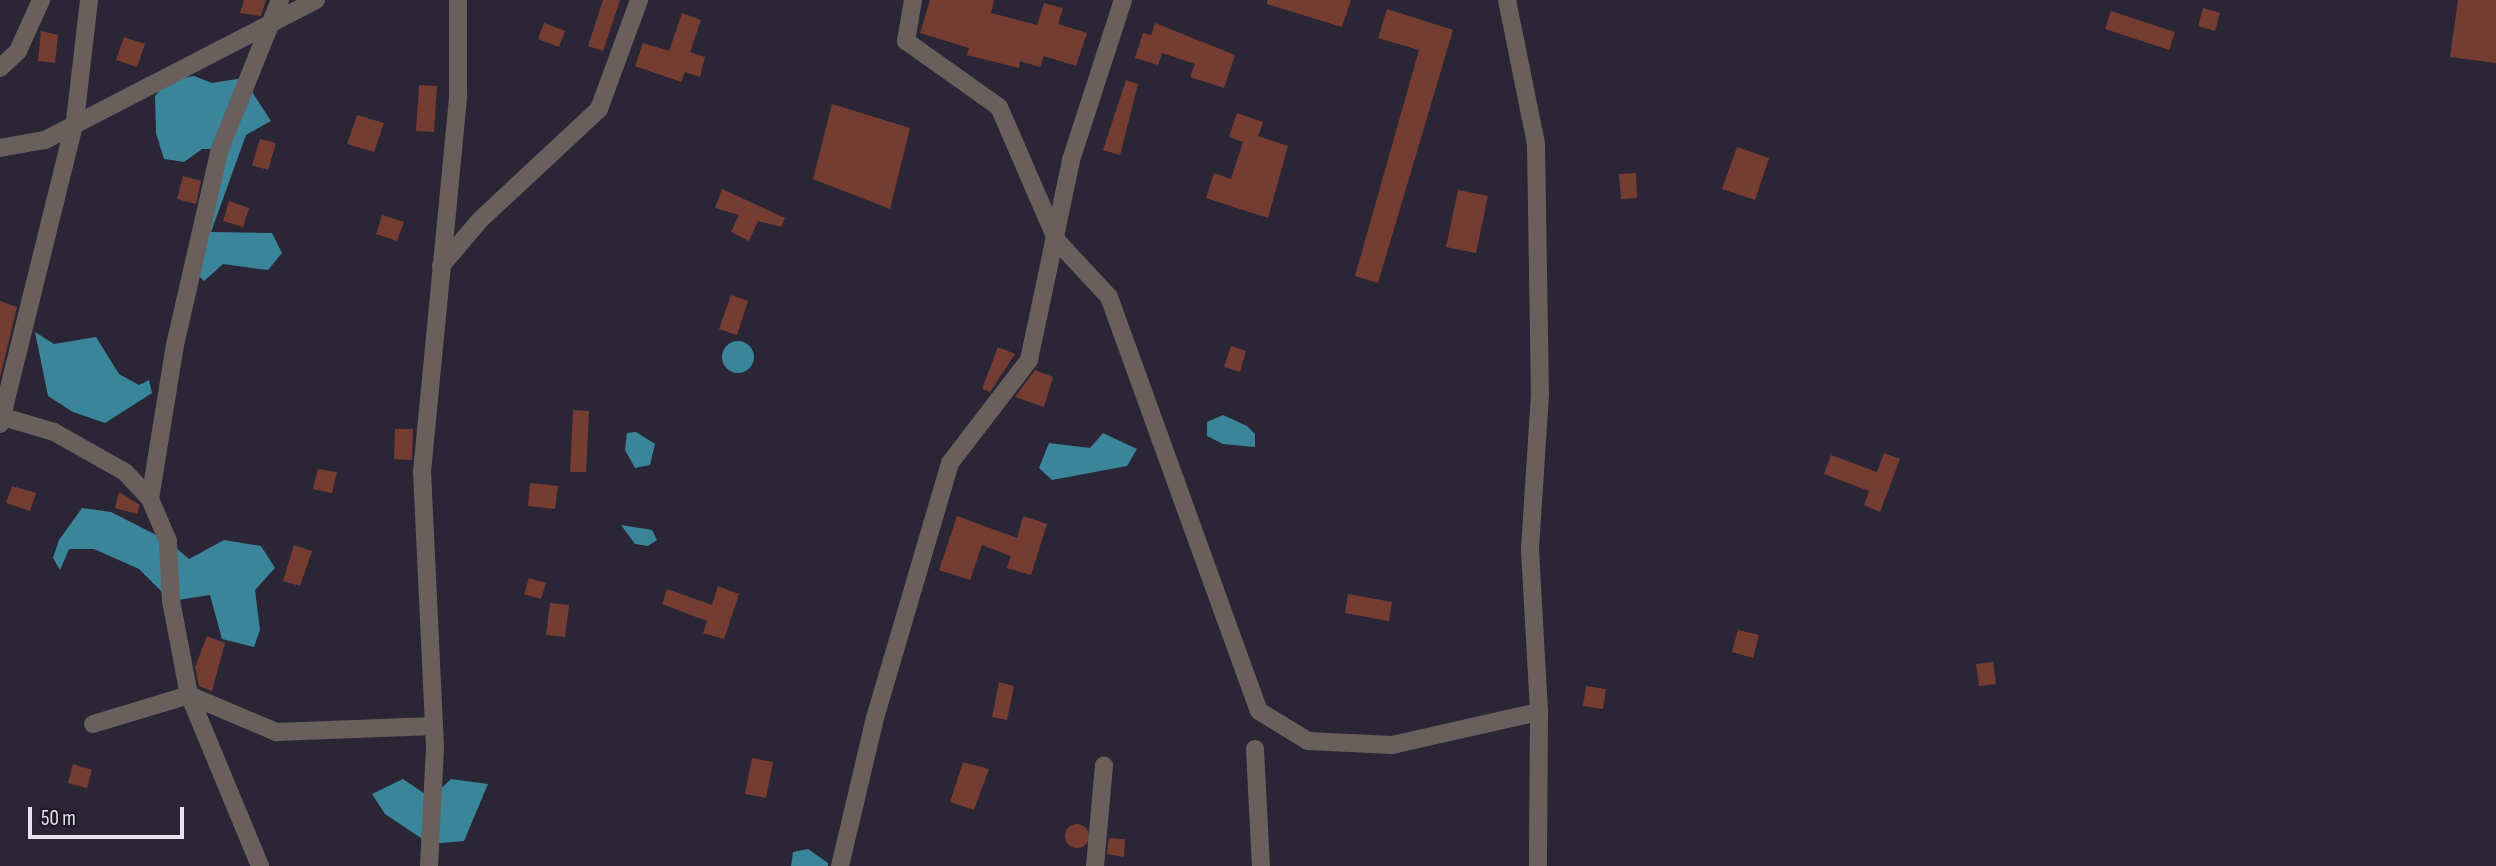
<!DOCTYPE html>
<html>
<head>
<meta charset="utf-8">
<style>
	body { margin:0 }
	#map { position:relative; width:2496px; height:866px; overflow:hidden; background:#2b2635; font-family:"Sofia Sans Condensed",sans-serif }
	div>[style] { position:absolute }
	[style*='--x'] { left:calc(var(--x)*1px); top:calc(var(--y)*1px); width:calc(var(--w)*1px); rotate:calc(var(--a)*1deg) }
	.water>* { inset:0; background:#3b859b }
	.round { border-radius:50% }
	.building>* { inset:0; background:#753d31 }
	.minor>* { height:18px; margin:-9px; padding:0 9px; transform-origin:9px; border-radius:9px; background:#69605e }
	.tertiary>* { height:18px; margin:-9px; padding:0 9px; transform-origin:9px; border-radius:9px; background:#69605e }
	span { translate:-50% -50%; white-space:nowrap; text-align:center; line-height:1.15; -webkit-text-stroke:7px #211c2b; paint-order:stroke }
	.scale { position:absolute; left:28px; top:807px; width:156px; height:32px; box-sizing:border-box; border:4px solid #e6e3ed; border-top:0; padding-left:9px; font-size:21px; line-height:24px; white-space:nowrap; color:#e6e3ed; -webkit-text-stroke:5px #211c2b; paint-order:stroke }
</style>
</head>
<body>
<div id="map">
	<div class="water">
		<div style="clip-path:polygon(194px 76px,212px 83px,243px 78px,271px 121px,246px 135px,211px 232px,272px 233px,282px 253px,268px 270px,223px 264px,204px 281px,193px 270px,219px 149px,202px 149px,184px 162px,164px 159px,156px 133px,155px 96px,169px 80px)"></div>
		<div style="clip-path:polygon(35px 332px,54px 344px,96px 337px,119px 374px,139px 385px,149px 380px,152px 393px,105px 423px,73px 412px,48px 396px)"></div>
		<div class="round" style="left:722px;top:341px;width:32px;height:32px"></div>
		<div style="clip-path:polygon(1223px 415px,1247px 426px,1255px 434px,1255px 447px,1223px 444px,1207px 436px,1207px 422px)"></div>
		<div style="clip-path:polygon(636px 432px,655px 444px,650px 465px,635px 468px,625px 450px,627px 433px)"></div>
		<div style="clip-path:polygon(1103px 433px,1137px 449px,1127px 466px,1052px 480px,1039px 468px,1049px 443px,1090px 448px)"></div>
		<div style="clip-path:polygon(82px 508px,111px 512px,168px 541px,189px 559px,224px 540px,261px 546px,275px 568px,255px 590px,260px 630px,254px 647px,222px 639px,210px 595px,171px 601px,139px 569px,94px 549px,69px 549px,60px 570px,53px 558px,59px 540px)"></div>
		<div style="clip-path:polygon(621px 525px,652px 530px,657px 540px,648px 546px,635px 544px)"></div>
		<div style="clip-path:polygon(403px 779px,431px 798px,451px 779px,488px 784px,464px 841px,430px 844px,385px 814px,372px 794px)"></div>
		<div style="clip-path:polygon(808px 849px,828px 863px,828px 866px,791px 866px,793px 852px)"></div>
	</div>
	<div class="building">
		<div style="clip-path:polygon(244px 0,266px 0,261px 16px,240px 13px)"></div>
		<div style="clip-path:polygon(603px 0,620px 0,603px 51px,588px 46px)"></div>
		<div style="clip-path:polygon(930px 0,994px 0,991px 13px,1037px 25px,1044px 3px,1063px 8px,1058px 24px,1087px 33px,1076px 66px,1044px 56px,1040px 67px,1020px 61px,1019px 68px,967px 55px,969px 48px,920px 33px)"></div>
		<div style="clip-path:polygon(1267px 0,1351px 0,1342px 27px,1267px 4px)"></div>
		<div style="clip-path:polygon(2458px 0,2496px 0,2496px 63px,2450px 57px)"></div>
		<div style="clip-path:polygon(2203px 8px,2220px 13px,2215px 31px,2198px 26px)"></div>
		<div style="clip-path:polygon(1387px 9px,1453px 30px,1378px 283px,1355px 276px,1419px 50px,1378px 38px)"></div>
		<div style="clip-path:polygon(2111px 11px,2175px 32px,2169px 50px,2105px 29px)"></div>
		<div style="clip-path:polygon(682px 13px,701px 20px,690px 52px,705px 57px,700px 77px,685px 72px,681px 82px,635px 66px,643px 43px,669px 51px)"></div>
		<div style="clip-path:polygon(544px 23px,565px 31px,559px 47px,538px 39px)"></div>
		<div style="clip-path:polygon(1155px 23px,1235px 55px,1224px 88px,1190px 77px,1195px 64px,1162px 53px,1158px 65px,1135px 58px,1143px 33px,1151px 35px)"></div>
		<div style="clip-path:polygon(41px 31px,58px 35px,55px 63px,38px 61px)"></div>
		<div style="clip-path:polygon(124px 37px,145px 44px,137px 67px,116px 60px)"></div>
		<div style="clip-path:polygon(1126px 80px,1138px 84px,1120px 155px,1103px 150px)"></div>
		<div style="clip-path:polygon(419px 85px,437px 86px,434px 132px,416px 131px)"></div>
		<div style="clip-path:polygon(832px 104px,910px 128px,890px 209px,813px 179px)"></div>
		<div style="clip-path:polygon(1237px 113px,1263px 122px,1258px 136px,1288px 146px,1268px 218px,1206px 198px,1214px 173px,1231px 179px,1243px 142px,1229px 137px)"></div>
		<div style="clip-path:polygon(357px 115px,384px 123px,374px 152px,347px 144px)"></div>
		<div style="clip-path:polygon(260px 139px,276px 143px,268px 170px,252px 165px)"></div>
		<div style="clip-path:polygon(1737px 147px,1769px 158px,1755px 200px,1722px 189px)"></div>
		<div style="clip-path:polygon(1636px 173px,1637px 198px,1621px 199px,1619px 174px)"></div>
		<div style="clip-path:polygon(183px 176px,201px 181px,196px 204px,177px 199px)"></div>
		<div style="clip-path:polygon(722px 189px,785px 218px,781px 227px,758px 221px,749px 241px,731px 232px,739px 215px,715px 208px)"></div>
		<div style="clip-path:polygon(1458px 190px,1488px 196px,1476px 253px,1446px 247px)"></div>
		<div style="clip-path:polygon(229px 201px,249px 208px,243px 227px,223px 221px)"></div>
		<div style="clip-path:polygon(382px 215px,404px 222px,397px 241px,376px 234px)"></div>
		<div style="clip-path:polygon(731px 295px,748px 301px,737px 335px,719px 329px)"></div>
		<div style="clip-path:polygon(0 301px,17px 307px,0 377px)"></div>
		<div style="clip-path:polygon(1231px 346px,1246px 351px,1240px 372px,1224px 367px)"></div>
		<div style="clip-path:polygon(998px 347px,1015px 354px,990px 392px,982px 389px)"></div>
		<div style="clip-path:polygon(1035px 370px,1053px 377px,1044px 407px,1015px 397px)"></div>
		<div style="clip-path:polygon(573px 410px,589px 411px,586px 472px,570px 472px)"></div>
		<div style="clip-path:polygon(395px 429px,413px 429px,412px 460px,394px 459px)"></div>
		<div style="clip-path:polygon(1884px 453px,1900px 459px,1880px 512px,1864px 505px,1869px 491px,1824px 474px,1831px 455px,1877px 472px)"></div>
		<div style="clip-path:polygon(318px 469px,337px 472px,332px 493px,313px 489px)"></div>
		<div style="clip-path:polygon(530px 483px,558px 486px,555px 509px,528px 506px)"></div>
		<div style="clip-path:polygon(12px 486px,36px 493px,30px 511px,6px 503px)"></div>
		<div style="clip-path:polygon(119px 492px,140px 505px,137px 514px,115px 508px)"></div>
		<div style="clip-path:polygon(957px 516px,1017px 538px,1023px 516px,1047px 524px,1031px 575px,1007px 568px,1011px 556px,982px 545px,970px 580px,939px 570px)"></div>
		<div style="clip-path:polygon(294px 545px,312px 551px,300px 586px,283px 581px)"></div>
		<div style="clip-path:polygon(529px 578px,546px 583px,541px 599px,524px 594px)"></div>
		<div style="clip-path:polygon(718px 586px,739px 594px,724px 639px,703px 633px,707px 621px,662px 604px,667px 589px,712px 605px)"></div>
		<div style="clip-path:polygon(1348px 594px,1392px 602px,1389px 621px,1345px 613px)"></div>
		<div style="clip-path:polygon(550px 603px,569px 605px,565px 637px,546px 635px)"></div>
		<div style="clip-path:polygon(1738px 630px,1759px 635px,1753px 658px,1732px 652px)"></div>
		<div style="clip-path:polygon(207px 636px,225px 643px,212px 691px,199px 686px,195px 667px)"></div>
		<div style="clip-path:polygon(1993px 662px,1996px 684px,1979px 686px,1976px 664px)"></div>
		<div style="clip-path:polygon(999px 682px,1014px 686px,1007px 720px,992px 717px)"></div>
		<div style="clip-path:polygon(1586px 686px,1606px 689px,1603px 709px,1583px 706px)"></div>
		<div style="clip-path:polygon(752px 758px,773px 762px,766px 798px,745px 794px)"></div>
		<div style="clip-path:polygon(963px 762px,989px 769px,974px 810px,950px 802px)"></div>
		<div style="clip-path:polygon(73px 764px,92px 770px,87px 788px,68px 783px)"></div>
		<div class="round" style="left:1065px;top:824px;width:24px;height:24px"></div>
		<div style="clip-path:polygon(1109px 838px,1125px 839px,1124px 857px,1107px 854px)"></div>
	</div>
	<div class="minor">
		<div style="--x:913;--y:0;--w:42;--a:99.7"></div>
		<div style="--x:906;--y:41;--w:114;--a:35.4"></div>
		<div style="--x:999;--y:107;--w:146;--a:66.6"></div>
		<div style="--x:1057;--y:241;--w:76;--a:47.1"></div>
		<div style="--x:1109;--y:297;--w:440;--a:70.1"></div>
		<div style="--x:1259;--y:711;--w:57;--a:31.5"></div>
		<div style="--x:1308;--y:741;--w:84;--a:2.7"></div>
		<div style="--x:1392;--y:745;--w:151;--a:-12.7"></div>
		<div style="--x:0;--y:68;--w:25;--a:-43"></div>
		<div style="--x:18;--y:51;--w:56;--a:-65.7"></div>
		<div style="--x:0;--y:148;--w:46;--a:-10.1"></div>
		<div style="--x:45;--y:140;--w:305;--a:-27.3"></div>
		<div style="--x:441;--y:266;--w:60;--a:-49.7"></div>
		<div style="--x:480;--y:220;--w:163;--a:-43"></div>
		<div style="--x:599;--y:109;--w:116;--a:-69.8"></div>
		<div style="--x:0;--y:416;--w:56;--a:16.5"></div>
		<div style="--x:54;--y:432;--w:81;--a:29.4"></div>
		<div style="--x:125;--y:472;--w:37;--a:47"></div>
		<div style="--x:0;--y:424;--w:312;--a:-76.1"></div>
		<div style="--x:75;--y:121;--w:122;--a:-83.4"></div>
		<div style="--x:93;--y:724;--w:100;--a:-16.8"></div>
		<div style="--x:189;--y:695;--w:95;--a:23"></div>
		<div style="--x:276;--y:732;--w:158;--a:-2.2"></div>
		<div style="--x:1255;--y:749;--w:117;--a:87.1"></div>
		<div style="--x:260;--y:866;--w:185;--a:-112.5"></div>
		<div style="--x:189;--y:695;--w:96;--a:-100.8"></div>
		<div style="--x:171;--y:601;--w:60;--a:-92.9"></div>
		<div style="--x:168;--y:541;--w:46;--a:-113.2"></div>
		<div style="--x:150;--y:499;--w:156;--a:-80.8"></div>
		<div style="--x:175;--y:345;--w:201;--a:-77.1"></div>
		<div style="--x:220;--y:149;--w:161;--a:-68.1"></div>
		<div style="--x:429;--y:866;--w:119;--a:-87.1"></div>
		<div style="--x:435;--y:747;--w:275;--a:-92.7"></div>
		<div style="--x:422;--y:472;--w:378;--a:-84.5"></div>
		<div style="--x:458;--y:96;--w:96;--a:-90"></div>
		<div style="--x:840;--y:866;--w:152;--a:-76.7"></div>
		<div style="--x:875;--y:718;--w:266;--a:-73.6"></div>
		<div style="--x:950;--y:463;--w:130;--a:-52.5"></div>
		<div style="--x:1029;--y:360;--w:204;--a:-78.1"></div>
		<div style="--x:1071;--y:160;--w:168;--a:-72"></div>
		<div style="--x:1095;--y:866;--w:101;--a:-84.9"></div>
	</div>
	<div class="tertiary">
		<div style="--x:1507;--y:0;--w:147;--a:78.6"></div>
		<div style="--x:1536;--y:144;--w:250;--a:89.1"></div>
		<div style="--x:1540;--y:394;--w:156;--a:93.7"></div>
		<div style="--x:1530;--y:550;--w:162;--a:86.8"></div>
		<div style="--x:1539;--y:712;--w:154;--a:90.4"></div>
	</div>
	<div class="scale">50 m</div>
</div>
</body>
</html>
